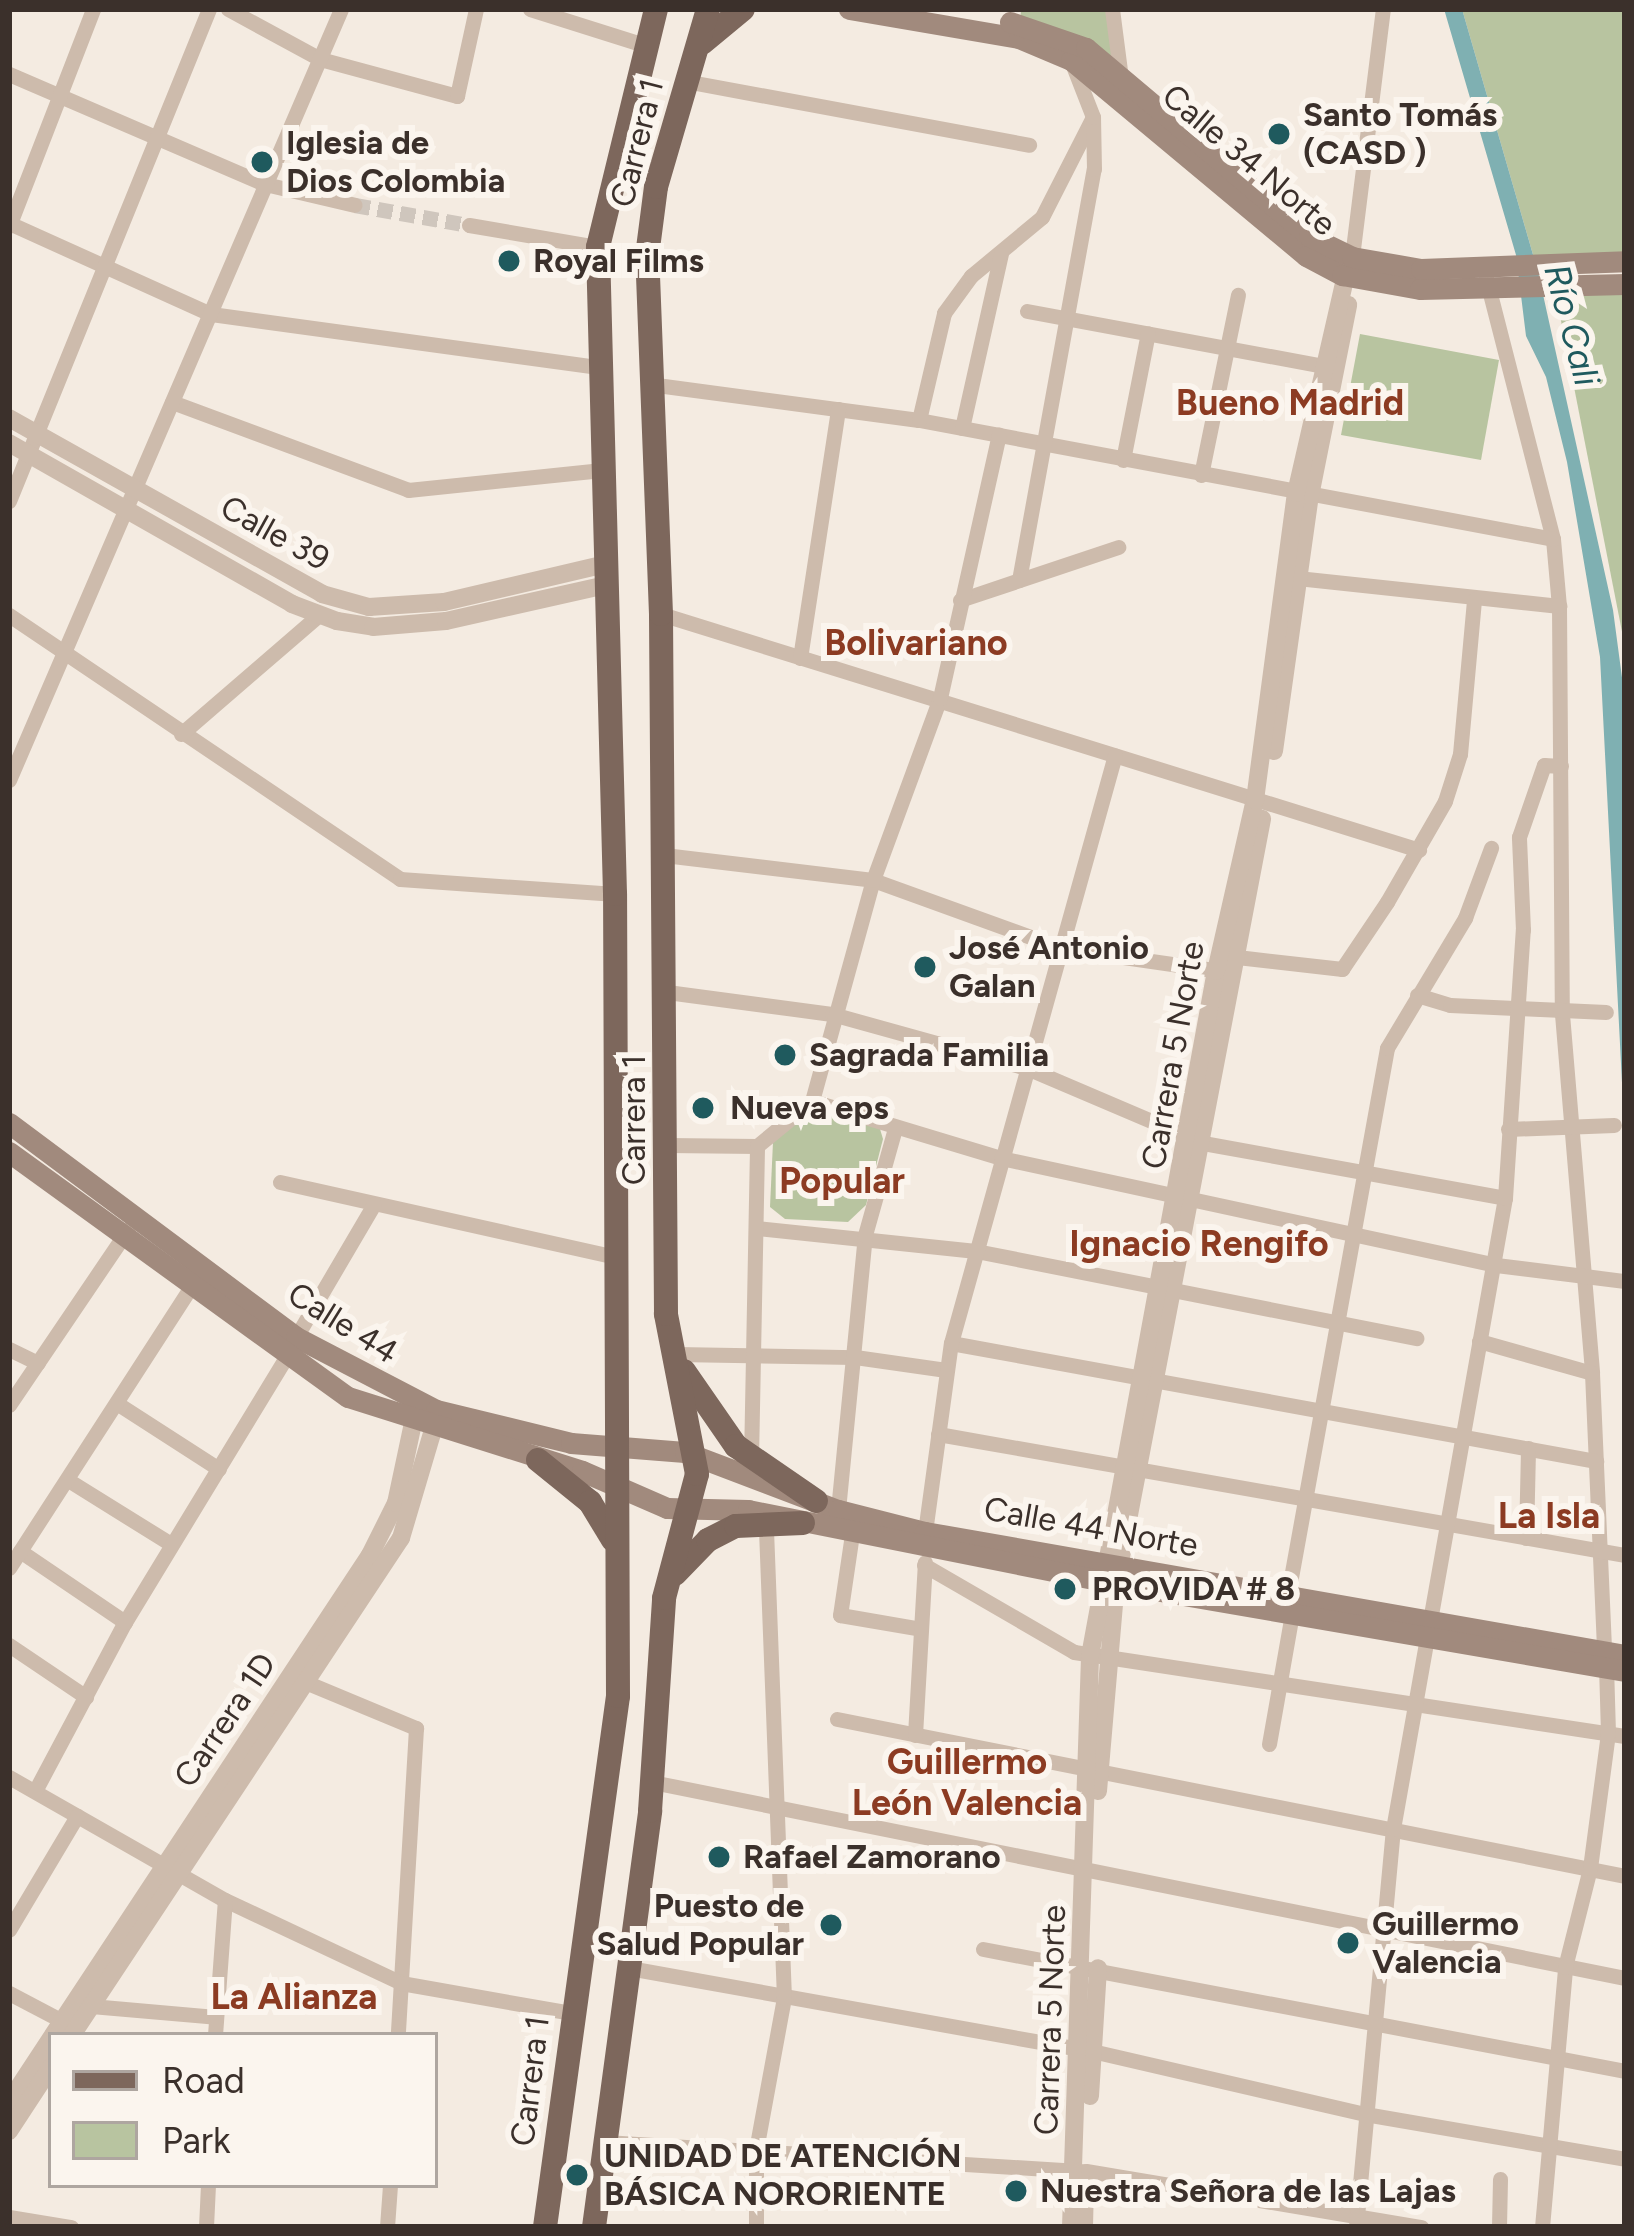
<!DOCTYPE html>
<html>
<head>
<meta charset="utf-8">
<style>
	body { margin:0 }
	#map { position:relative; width:1634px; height:2236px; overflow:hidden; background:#f4ebe1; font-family:Figtree,sans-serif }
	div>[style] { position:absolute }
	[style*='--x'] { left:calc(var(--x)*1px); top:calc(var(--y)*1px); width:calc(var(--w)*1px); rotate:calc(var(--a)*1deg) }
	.green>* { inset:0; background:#b8c4a0 }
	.water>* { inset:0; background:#7fb0b2 }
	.minor-tunnel>* { height:15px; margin-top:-7.5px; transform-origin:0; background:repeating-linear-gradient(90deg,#cfc6bd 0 15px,transparent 0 23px) }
	.minor>* { height:15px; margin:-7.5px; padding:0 7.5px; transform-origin:7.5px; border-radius:7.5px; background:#cdbbac }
	.tertiary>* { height:18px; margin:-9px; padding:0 9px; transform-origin:9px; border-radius:9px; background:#cdbbac }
	.secondary>* { height:21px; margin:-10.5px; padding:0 10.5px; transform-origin:10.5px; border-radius:10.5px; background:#a18a7d }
	.primary>* { height:24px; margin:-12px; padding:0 12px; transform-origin:12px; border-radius:12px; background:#7d675c }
	.dots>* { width:33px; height:33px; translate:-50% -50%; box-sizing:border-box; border:6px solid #fbf5ee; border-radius:50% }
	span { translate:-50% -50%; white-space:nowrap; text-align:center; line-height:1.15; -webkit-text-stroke:12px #fbf5ee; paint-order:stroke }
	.poi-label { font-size:33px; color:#3b302b; font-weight:700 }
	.left { translate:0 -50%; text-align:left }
	.right { translate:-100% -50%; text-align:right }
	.street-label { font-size:33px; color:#3b302b }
	.water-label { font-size:36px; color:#1f5a5e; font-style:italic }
	.neighbourhood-label { font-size:36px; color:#8c3b22; font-weight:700 }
	.frame { position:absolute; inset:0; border:12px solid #3b302b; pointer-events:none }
	.legend { position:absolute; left:48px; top:2032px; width:390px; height:156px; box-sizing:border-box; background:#fbf5ee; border:3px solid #aea6a0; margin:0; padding:15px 21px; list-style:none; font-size:36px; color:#3b302b }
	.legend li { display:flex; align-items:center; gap:24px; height:60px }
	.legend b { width:60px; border:3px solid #aea6a0 }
</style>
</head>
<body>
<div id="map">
	<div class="green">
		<div style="clip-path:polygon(1021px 9px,1112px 9px,1120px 71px,1020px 25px)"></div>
		<div style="clip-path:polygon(1462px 9px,1625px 9px,1625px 261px,1536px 265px)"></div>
		<div style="clip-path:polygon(1625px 284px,1625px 647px,1554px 285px)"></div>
		<div style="clip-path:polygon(1360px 334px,1499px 360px,1481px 460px,1341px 435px)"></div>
		<div style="clip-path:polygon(815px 1106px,880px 1129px,883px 1139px,866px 1205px,848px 1222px,785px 1219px,770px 1207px,773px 1142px)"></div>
	</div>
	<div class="water">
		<div style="clip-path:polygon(1444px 9px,1462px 9px,1538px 272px,1613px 610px,1625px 700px,1625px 1141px,1600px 657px,1567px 462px,1546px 377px,1526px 336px,1516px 255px)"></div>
	</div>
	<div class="minor-tunnel">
		<div style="--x:355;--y:205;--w:116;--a:10"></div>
	</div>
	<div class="minor">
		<div style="--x:228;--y:9;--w:105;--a:28.5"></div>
		<div style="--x:320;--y:59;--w:142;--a:15.1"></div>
		<div style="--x:457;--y:96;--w:89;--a:-77.7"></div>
		<div style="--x:530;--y:9;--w:123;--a:17.5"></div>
		<div style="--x:1112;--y:9;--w:63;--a:82.6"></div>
		<div style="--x:9;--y:74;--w:279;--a:23.3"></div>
		<div style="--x:265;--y:184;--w:92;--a:13.1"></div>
		<div style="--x:685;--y:81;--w:350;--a:10.5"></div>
		<div style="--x:9;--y:223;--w:222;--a:24.3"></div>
		<div style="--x:211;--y:314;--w:391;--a:7.8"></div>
		<div style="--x:469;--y:225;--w:131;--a:9.7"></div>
		<div style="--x:9;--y:226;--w:233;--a:-68.8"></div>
		<div style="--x:1352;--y:257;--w:250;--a:-82.9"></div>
		<div style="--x:1486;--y:278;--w:269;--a:75.6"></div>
		<div style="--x:1553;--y:539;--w:67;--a:84.9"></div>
		<div style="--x:1559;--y:606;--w:408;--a:89.6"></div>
		<div style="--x:1562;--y:1014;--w:360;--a:85.2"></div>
		<div style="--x:1592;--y:1373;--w:278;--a:87.5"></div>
		<div style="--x:1027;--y:311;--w:301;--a:10.5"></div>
		<div style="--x:649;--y:384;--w:272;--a:7.6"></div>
		<div style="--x:919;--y:420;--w:645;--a:10.63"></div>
		<div style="--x:172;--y:402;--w:252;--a:20.4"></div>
		<div style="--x:408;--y:490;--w:195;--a:-5.9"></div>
		<div style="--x:919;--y:420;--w:110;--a:-76.8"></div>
		<div style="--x:944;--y:313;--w:46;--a:-53.9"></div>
		<div style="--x:971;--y:276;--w:92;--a:-39.7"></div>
		<div style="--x:1042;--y:217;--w:112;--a:-63"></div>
		<div style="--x:962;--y:428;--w:179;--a:-77.4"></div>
		<div style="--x:1123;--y:460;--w:129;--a:-78.9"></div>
		<div style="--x:1201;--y:475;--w:184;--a:-78.4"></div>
		<div style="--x:9;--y:501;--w:531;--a:-67.88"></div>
		<div style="--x:1288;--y:577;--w:273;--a:6.1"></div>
		<div style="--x:1019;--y:580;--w:418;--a:-79.7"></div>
		<div style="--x:1094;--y:169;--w:52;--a:-91.1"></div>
		<div style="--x:1093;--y:117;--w:58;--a:-111.3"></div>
		<div style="--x:960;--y:600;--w:167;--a:-18.5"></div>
		<div style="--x:661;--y:614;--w:794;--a:17.29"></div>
		<div style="--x:9;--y:615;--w:472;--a:34"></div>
		<div style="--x:400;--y:879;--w:216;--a:4"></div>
		<div style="--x:800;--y:658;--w:252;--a:-81.3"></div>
		<div style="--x:181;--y:734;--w:184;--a:-40.8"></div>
		<div style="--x:9;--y:780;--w:839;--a:-66.7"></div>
		<div style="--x:664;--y:855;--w:210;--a:6.8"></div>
		<div style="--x:873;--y:880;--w:200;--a:19.9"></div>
		<div style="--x:1061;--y:948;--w:168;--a:8.2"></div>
		<div style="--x:1237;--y:957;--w:106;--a:6.5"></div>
		<div style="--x:1342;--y:969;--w:81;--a:-56.1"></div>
		<div style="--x:1387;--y:902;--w:116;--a:-60.1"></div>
		<div style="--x:1445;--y:801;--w:49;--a:-72.3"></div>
		<div style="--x:1460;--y:754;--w:155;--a:-84.8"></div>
		<div style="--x:667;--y:992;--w:166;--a:7.6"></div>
		<div style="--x:832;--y:1014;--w:202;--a:15.5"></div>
		<div style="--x:1027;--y:1068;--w:191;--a:23.1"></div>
		<div style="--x:1203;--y:1143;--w:307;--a:10.3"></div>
		<div style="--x:1417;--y:995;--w:34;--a:17"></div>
		<div style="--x:1450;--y:1005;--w:156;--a:2.6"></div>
		<div style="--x:812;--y:1101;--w:197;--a:16.8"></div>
		<div style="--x:1001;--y:1158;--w:506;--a:12.2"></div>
		<div style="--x:1496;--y:1265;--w:130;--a:7.1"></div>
		<div style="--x:812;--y:1101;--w:229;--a:-74.6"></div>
		<div style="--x:873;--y:880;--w:194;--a:-69.8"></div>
		<div style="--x:940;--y:698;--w:270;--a:-77.4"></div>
		<div style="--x:1508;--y:1129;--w:106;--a:-2.2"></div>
		<div style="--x:667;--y:1145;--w:90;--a:0.6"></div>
		<div style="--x:757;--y:1146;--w:71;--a:-39.3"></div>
		<div style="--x:280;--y:1182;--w:344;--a:12.6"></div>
		<div style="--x:757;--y:1228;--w:220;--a:6"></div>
		<div style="--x:976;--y:1251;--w:449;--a:11.2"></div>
		<div style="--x:296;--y:1337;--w:154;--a:-59.6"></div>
		<div style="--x:1479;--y:1341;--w:117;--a:15.8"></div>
		<div style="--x:951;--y:1343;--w:656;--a:10.37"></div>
		<div style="--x:9;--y:1349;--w:32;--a:26"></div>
		<div style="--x:676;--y:1354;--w:179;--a:1"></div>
		<div style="--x:855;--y:1357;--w:92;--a:8.1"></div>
		<div style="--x:118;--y:1404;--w:120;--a:32.8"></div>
		<div style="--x:9;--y:1405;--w:212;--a:-55.9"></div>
		<div style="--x:938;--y:1434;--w:698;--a:9.99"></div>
		<div style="--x:751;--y:1460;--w:314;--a:-88.9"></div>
		<div style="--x:68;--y:1480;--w:121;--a:31.9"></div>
		<div style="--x:838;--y:1510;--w:276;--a:-84.4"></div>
		<div style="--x:865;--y:1235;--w:111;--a:-74.3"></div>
		<div style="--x:925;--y:1532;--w:191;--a:-82.2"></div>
		<div style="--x:951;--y:1343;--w:610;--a:-74.42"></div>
		<div style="--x:852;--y:1534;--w:82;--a:98.4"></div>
		<div style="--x:840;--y:1615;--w:82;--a:9.8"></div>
		<div style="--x:1526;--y:1538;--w:90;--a:-88.7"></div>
		<div style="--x:20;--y:1551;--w:127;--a:34.1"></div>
		<div style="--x:924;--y:1565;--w:173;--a:30.1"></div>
		<div style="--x:1074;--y:1652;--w:557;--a:8.67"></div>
		<div style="--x:9;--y:1568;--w:335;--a:-57.1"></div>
		<div style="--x:1288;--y:1594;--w:555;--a:-79.72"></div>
		<div style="--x:1387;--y:1048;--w:152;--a:-59"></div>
		<div style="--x:1465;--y:918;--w:75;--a:-69.6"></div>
		<div style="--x:9;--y:1645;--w:93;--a:34"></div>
		<div style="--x:298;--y:1679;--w:128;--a:22.6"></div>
		<div style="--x:416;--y:1728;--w:308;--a:93.4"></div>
		<div style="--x:837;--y:1719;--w:803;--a:11.27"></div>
		<div style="--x:915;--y:1735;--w:173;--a:-86.7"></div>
		<div style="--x:1269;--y:1744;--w:132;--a:-80"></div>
		<div style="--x:9;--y:1777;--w:249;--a:29.7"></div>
		<div style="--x:225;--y:1900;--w:195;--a:25.2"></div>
		<div style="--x:401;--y:1983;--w:174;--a:10"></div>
		<div style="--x:652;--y:1782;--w:993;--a:11.39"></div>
		<div style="--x:35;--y:1791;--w:191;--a:-62"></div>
		<div style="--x:125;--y:1622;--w:308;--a:-58.7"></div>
		<div style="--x:9;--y:1930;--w:133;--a:-59.2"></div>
		<div style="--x:983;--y:1949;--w:653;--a:10.76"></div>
		<div style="--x:629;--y:1968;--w:470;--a:10.2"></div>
		<div style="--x:1092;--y:2051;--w:280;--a:13"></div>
		<div style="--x:1365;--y:2114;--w:264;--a:9.8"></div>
		<div style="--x:9;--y:1993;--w:60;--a:27.8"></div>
		<div style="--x:91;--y:2006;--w:125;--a:5"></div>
		<div style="--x:215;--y:2035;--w:135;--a:-85.8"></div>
		<div style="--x:605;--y:2142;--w:482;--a:3.5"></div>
		<div style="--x:1086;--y:2171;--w:340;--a:9.5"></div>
		<div style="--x:9;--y:2217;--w:63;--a:9.2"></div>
		<div style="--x:206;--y:2227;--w:42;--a:-87.3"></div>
		<div style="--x:387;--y:2227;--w:42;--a:-85.9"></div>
		<div style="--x:756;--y:2227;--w:77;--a:-90"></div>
		<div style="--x:756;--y:2150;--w:155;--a:-79.6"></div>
		<div style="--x:784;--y:1998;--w:475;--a:-92.2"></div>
		<div style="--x:1356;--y:2227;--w:400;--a:-84.7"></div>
		<div style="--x:1393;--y:1829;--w:641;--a:-79.94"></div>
		<div style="--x:1505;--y:1198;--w:269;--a:-86.2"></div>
		<div style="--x:1523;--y:930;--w:93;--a:-92.5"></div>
		<div style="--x:1519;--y:837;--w:76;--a:-70.9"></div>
		<div style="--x:1544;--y:765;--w:17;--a:3"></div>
		<div style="--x:1499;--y:2227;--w:48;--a:-88.8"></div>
		<div style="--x:1542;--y:2227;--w:261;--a:-84.9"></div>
		<div style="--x:1565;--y:1967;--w:102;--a:-75.8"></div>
		<div style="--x:1590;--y:1868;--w:136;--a:-82.4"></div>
		<div style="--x:1608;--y:1733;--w:67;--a:-91.7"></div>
	</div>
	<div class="tertiary">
		<div style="--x:9;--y:418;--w:359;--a:29.3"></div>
		<div style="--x:322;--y:594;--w:49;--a:15.5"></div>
		<div style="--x:369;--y:607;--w:75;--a:-3.8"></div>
		<div style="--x:444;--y:602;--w:166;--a:-13.2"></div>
		<div style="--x:9;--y:443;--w:326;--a:29.6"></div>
		<div style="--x:292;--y:604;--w:48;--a:20.7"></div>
		<div style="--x:337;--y:621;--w:36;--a:9"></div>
		<div style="--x:373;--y:627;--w:73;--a:-4.7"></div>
		<div style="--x:446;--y:621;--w:164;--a:-12.7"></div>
		<div style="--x:1274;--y:751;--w:258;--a:-82"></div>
		<div style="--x:1310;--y:496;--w:195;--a:-78.7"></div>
		<div style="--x:1098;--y:1791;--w:209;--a:-85.1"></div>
		<div style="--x:1116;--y:1583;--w:778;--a:-79.18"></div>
		<div style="--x:53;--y:2035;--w:575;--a:-56.56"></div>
		<div style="--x:370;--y:1555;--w:58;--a:-63.4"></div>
		<div style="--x:396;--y:1503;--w:82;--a:-78"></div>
		<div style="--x:72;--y:2035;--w:596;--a:-56.5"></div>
		<div style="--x:401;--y:1538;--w:113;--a:-73.5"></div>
		<div style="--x:1090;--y:2096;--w:128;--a:-86.4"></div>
		<div style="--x:9;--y:2102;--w:77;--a:-56.7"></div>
		<div style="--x:9;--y:2131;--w:77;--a:-56.7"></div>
		<div style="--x:1071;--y:2227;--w:571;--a:-88.09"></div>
		<div style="--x:1090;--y:1656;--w:696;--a:-79.58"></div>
		<div style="--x:1216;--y:971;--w:175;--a:-77.2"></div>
		<div style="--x:1255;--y:800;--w:310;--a:-82.4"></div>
		<div style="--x:1296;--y:493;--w:233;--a:-77.1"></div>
		<div style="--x:1084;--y:2227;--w:43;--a:-88.7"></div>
	</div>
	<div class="secondary">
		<div style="--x:849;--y:9;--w:172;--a:9.7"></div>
		<div style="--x:1019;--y:38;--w:56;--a:22.9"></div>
		<div style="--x:1071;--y:60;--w:306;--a:39.8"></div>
		<div style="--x:1306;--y:256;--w:41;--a:27.8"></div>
		<div style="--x:1342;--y:275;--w:79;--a:10.2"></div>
		<div style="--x:1420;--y:289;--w:205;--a:-1.4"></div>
		<div style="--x:1010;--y:22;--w:80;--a:18.9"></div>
		<div style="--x:1086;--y:48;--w:292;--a:40.1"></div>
		<div style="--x:1309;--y:236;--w:48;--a:26"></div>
		<div style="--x:1352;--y:257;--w:70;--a:9.9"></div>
		<div style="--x:1421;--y:269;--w:204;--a:-2.2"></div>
		<div style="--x:9;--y:1123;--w:358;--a:36.7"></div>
		<div style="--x:296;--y:1337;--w:158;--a:27.5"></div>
		<div style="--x:436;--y:1410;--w:139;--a:13.7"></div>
		<div style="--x:571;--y:1443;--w:114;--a:4.5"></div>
		<div style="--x:685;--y:1452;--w:164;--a:20.8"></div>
		<div style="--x:838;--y:1510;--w:90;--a:14.2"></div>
		<div style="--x:925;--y:1532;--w:711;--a:9.97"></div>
		<div style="--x:9;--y:1152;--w:418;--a:35.9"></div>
		<div style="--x:348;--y:1397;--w:245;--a:17.5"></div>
		<div style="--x:582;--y:1471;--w:93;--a:23.5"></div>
		<div style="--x:667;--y:1508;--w:81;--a:1.4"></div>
		<div style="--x:748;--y:1510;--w:384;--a:11.3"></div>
		<div style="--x:1125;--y:1585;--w:507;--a:9.76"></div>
	</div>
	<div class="primary">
		<div style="--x:702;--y:43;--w:53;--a:-39.7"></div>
		<div style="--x:684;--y:1371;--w:91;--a:55.3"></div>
		<div style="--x:736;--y:1446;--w:97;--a:34.5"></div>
		<div style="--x:538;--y:1460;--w:67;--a:38.9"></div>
		<div style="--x:590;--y:1502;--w:44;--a:58.8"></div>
		<div style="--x:675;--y:1574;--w:47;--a:-45.9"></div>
		<div style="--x:708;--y:1540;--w:31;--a:-27"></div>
		<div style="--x:736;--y:1526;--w:67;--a:-2.6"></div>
		<div style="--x:545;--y:2227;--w:536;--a:-82.17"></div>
		<div style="--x:618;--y:1696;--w:802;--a:-90.21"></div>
		<div style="--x:615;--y:894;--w:647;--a:-91.51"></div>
		<div style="--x:598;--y:247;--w:245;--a:-76.3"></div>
		<div style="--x:594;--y:2227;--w:420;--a:-82.3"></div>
		<div style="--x:650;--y:1811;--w:213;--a:-86.2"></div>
		<div style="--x:664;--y:1598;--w:128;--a:-75.1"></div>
		<div style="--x:697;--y:1474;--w:163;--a:-101"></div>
		<div style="--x:666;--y:1314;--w:700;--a:-90.41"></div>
		<div style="--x:661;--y:614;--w:358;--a:-92.2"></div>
		<div style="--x:647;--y:256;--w:70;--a:-82.6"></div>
		<div style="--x:656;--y:187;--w:185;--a:-73.7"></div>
	</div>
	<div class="dots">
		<div style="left:1279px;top:134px;background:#1f5a5e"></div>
		<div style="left:262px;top:162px;background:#1f5a5e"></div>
		<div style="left:509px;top:261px;background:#1f5a5e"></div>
		<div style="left:925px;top:967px;background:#1f5a5e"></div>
		<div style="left:785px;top:1055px;background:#1f5a5e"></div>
		<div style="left:703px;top:1108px;background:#1f5a5e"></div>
		<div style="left:1065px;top:1589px;background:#1f5a5e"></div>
		<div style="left:719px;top:1857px;background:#1f5a5e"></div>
		<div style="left:831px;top:1925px;background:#1f5a5e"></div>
		<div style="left:1348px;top:1943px;background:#1f5a5e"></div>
		<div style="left:577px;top:2175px;background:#1f5a5e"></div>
		<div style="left:1016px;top:2191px;background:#1f5a5e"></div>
	</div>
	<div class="poi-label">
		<span class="left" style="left:1303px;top:134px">Santo Tomás<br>(CASD )</span>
		<span class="left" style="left:286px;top:162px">Iglesia de<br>Dios Colombia</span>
		<span class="left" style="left:533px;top:261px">Royal Films</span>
		<span class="left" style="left:949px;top:967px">José Antonio<br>Galan</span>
		<span class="left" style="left:809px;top:1055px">Sagrada Familia</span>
		<span class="left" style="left:730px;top:1108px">Nueva eps</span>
		<span class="left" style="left:1092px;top:1589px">PROVIDA # 8</span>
		<span class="left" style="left:743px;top:1857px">Rafael Zamorano</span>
		<span class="right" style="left:804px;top:1925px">Puesto de<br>Salud Popular</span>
		<span class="left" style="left:1372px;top:1943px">Guillermo<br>Valencia</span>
		<span class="left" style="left:604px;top:2175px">UNIDAD DE ATENCIÓN<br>BÁSICA NORORIENTE</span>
		<span class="left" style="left:1040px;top:2191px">Nuestra Señora de las Lajas</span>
	</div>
	<div class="street-label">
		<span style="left:637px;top:143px;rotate:-76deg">Carrera 1</span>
		<span style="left:1249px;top:160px;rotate:40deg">Calle 34 Norte</span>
		<span style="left:275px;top:533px;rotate:29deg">Calle 39</span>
		<span style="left:1173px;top:1055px;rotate:-80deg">Carrera 5 Norte</span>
		<span style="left:634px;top:1120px;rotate:-90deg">Carrera 1</span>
		<span style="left:343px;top:1323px;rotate:32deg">Calle 44</span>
		<span style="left:1091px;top:1527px;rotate:10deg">Calle 44 Norte</span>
		<span style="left:225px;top:1720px;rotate:-56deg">Carrera 1D</span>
		<span style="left:1050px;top:2020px;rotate:-88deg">Carrera 5 Norte</span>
		<span style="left:530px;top:2081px;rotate:-83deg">Carrera 1</span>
	</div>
	<div class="water-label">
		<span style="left:1572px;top:325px;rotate:75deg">Río Cali</span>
	</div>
	<div class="neighbourhood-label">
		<span style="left:1290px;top:403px">Bueno Madrid</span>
		<span style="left:916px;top:643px">Bolivariano</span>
		<span style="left:842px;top:1181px">Popular</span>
		<span style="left:1199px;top:1244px">Ignacio Rengifo</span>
		<span style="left:1549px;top:1516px">La Isla</span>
		<span style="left:967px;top:1782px">Guillermo<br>León Valencia</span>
		<span style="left:294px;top:1997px">La Alianza</span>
	</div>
	<div class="frame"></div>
	<ul class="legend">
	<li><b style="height:15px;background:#7d675c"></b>Road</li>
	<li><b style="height:33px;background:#b8c4a0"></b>Park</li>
	</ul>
</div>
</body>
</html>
